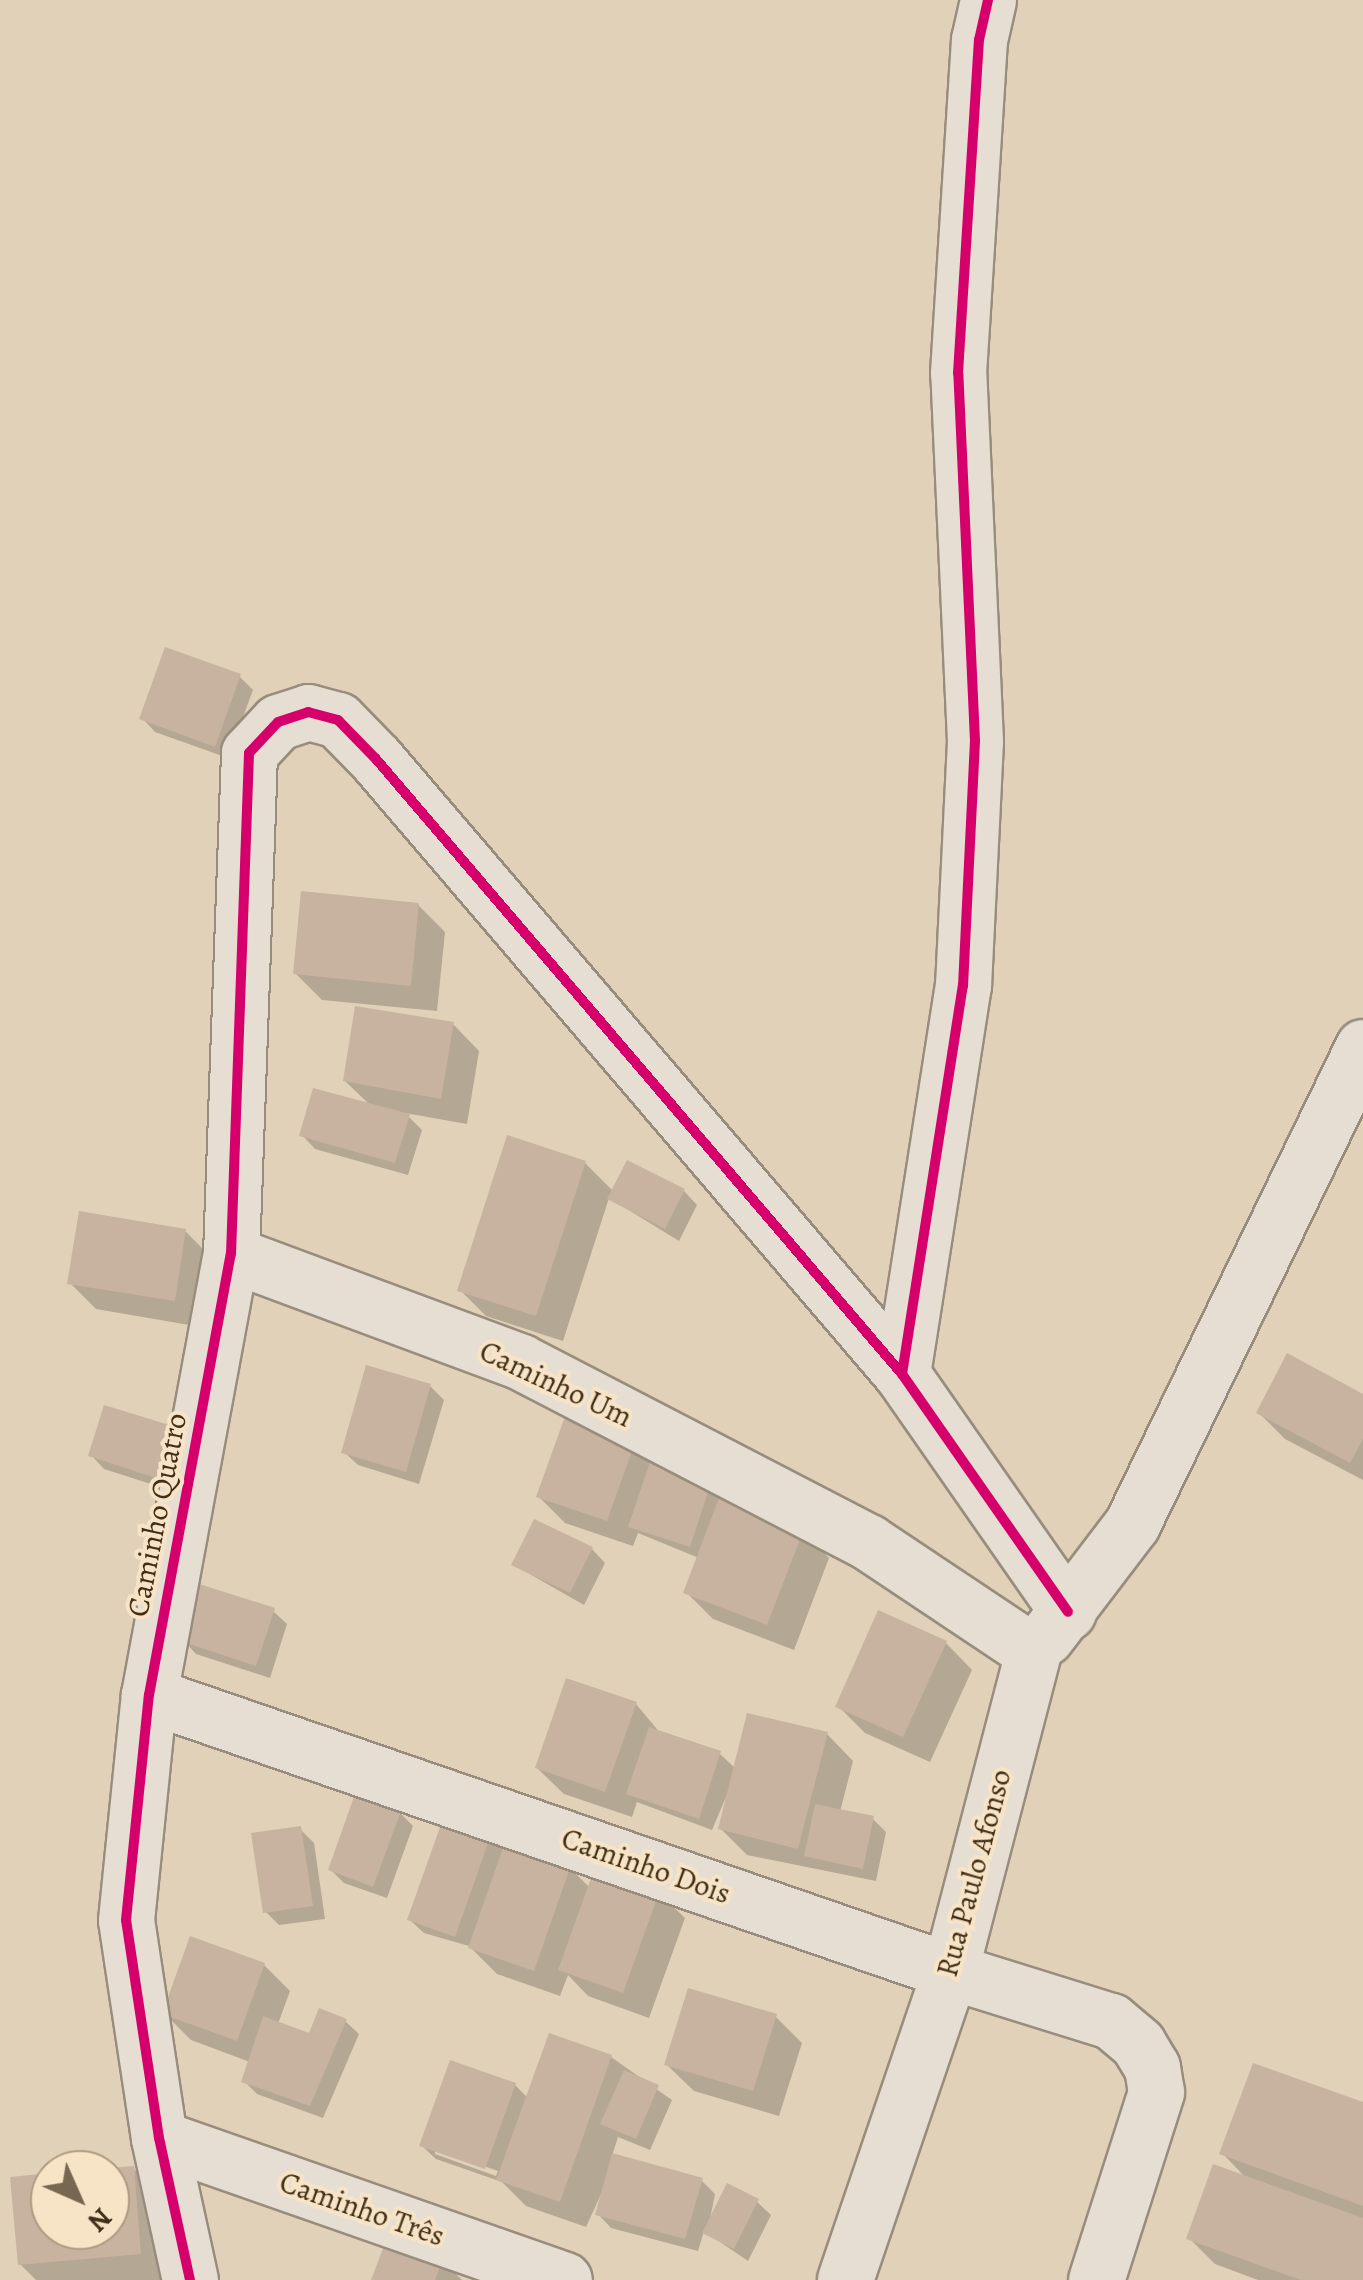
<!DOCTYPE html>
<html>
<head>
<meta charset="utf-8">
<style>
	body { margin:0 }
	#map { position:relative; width:1363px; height:2280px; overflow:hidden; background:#e1d1b8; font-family:Alegreya,serif }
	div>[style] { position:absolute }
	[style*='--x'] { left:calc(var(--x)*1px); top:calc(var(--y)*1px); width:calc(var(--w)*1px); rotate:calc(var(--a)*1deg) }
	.shadow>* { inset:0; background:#0003 }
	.building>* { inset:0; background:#c7b39f }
	.roads { filter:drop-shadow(2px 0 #988d7d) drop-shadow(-2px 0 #988d7d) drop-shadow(0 2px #988d7d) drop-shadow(0 -2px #988d7d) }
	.minor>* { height:55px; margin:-27.5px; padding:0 27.5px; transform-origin:27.5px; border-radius:27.5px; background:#e6ded2 }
	.cycleway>* { height:10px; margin:-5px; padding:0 5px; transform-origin:5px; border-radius:5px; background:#d6006c }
	span { translate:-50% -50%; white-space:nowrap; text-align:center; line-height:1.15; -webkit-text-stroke:8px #f7e4c6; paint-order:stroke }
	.street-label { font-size:30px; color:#402e18 }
	.north { position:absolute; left:30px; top:2150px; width:100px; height:100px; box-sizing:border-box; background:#f7e4c6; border:2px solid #ae9b80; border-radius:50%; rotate:135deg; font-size:28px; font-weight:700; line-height:40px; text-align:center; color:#402e18 }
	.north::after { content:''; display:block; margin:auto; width:35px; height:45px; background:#786750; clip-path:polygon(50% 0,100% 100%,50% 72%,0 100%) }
</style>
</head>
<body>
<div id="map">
	<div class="shadow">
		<div style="clip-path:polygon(239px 676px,253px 690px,228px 758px,155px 732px,142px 718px)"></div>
		<div style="clip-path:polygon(418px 905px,445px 932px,437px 1011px,322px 1000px,295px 973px)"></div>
		<div style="clip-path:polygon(453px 1024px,479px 1051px,467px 1124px,405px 1113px,422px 1130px,408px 1175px,315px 1149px,302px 1135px,371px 1106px,345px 1081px)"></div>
		<div style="clip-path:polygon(585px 1163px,614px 1192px,684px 1191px,697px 1205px,679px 1241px,609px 1198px,563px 1341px,486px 1316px,460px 1290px)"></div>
		<div style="clip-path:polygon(185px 1231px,212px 1258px,201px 1327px,96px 1309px,70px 1283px)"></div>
		<div style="clip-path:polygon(430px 1386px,444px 1400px,419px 1484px,358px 1465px,344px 1452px)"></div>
		<div style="clip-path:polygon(1363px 1397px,1363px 1480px,1285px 1439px,1259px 1413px)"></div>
		<div style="clip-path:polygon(569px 1411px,724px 1496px,722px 1502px,803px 1531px,829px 1558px,794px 1650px,713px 1619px,686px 1592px,699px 1558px,638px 1533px,633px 1546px,565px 1523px,539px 1497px)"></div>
		<div style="clip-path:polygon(175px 1429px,173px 1491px,104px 1469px,91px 1455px)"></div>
		<div style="clip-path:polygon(592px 1549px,605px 1563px,584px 1605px,514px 1565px)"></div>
		<div style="clip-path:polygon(273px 1611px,287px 1624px,270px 1678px,196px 1654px,183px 1640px)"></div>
		<div style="clip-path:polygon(946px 1643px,972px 1670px,930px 1762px,865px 1733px,838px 1706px)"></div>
		<div style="clip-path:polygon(636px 1704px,661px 1734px,720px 1754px,736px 1769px,827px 1734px,853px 1761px,840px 1812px,873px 1819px,886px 1832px,876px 1881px,747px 1855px,721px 1829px,732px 1783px,712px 1830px,637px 1802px,632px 1817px,564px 1794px,537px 1768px)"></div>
		<div style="clip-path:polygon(400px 1813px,413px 1826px,387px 1898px,344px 1883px,330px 1869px)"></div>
		<div style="clip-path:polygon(300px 1829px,314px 1843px,325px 1919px,279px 1925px,266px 1912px)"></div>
		<div style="clip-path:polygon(490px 1835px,505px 1849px,570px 1868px,590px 1888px,658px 1892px,685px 1918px,649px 2018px,588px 1996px,568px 1975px,560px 1996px,497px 1974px,469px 1946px,424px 1933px,410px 1920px)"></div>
		<div style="clip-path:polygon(264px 1965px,290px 1991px,278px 2024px,311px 2036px,345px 2021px,359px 2034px,323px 2118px,257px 2094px,244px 2081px,250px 2062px,191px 2040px,165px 2014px)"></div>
		<div style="clip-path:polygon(775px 2016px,802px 2043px,779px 2116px,694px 2091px,667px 2065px)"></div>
		<div style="clip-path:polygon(evenodd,611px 2057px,672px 2100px,650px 2150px,618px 2137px,612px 2156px,702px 2181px,715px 2194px,709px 2224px,757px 2202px,771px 2215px,748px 2261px,704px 2231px,698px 2251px,611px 2228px,598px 2214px,607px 2181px,586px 2227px,526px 2206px,502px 2182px,436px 2159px,422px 2146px,515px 2085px,528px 2098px,611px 2057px,435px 2149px,498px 2171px,496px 2176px,435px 2154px,435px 2149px)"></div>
		<div style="clip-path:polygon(1363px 2104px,1363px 2280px,1258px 2280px,1215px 2264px,1189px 2238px,1247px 2179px,1222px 2153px)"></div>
		<div style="clip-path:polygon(133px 2168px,159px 2195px,167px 2280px,36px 2280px,20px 2264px,50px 2176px,50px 2230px,110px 2230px,110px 2170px)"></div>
		<div style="clip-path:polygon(442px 2260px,462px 2280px,373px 2280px)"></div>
	</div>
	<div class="building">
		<div style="clip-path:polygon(165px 647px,241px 674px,215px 747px,139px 719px)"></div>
		<div style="clip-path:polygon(301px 891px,419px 903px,411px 986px,293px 974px)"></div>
		<div style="clip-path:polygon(355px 1006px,454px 1022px,441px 1099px,343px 1081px)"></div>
		<div style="clip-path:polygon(313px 1088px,410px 1114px,395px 1163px,299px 1136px)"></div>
		<div style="clip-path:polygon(507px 1135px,586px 1161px,536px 1316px,457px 1291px)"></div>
		<div style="clip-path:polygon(627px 1160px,685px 1189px,665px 1229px,607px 1199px)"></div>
		<div style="clip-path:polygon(79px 1211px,186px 1229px,175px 1301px,67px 1284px)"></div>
		<div style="clip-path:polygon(1287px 1353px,1363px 1394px,1363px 1439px,1350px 1463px,1256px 1413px)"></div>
		<div style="clip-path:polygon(366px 1365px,431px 1384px,406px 1472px,341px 1453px)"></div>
		<div style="clip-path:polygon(104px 1405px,176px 1427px,159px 1479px,88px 1456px)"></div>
		<div style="clip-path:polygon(568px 1408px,638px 1434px,607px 1521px,536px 1497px)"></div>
		<div style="clip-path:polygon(651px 1459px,712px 1480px,690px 1547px,628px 1527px)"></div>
		<div style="clip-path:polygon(719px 1498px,804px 1529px,767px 1625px,683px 1593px)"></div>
		<div style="clip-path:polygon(534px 1519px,593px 1547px,570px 1593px,511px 1565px)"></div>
		<div style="clip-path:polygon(199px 1584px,275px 1608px,256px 1666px,180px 1641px)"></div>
		<div style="clip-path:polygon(878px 1610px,947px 1641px,903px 1737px,835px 1707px)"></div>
		<div style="clip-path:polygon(566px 1678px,637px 1702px,605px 1792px,535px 1768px)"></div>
		<div style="clip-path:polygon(747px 1713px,828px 1732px,798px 1849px,718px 1829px)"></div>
		<div style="clip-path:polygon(649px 1727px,721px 1751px,699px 1819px,626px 1794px)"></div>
		<div style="clip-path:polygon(355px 1794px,401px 1811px,373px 1887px,328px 1870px)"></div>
		<div style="clip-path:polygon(815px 1804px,874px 1816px,863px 1869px,804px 1856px)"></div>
		<div style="clip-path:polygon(444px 1816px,492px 1832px,455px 1937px,407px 1920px)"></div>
		<div style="clip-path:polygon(301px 1826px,313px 1906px,263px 1913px,251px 1833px)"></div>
		<div style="clip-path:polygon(505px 1842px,571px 1865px,534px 1971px,468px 1948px)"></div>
		<div style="clip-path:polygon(595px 1867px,660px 1890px,623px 1993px,558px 1970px)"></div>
		<div style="clip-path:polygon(190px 1936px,265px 1963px,237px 2041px,162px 2014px)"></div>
		<div style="clip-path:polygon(688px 1988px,777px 2014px,753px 2091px,664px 2065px)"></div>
		<div style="clip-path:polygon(319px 2008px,347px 2019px,310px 2106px,241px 2082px,263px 2016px,309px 2033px)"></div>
		<div style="clip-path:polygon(549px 2033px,612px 2055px,560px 2202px,496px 2180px)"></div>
		<div style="clip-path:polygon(450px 2060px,516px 2083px,485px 2169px,419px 2146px)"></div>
		<div style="clip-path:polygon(1253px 2063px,1363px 2102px,1363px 2206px,1219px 2154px)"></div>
		<div style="clip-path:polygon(624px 2070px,659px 2085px,636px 2139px,600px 2124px)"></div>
		<div style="clip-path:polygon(612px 2153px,703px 2178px,685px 2239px,595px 2215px)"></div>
		<div style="clip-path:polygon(1213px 2164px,1363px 2218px,1363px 2280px,1301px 2280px,1186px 2239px)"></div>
		<div style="clip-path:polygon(134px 2166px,141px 2254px,18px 2265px,10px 2177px,50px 2173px,50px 2230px,110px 2230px,110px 2168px)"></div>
		<div style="clip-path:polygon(727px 2183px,759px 2199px,734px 2249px,702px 2233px)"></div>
		<div style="clip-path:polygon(387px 2238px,443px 2258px,435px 2280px,371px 2280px)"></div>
	</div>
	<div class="roads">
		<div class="minor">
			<div style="--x:231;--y:1254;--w:309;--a:20.4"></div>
			<div style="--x:521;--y:1362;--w:391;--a:27.4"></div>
			<div style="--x:868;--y:1542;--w:198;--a:33.7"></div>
			<div style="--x:1033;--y:1652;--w:330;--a:104.6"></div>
			<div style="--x:950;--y:1971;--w:326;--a:108.8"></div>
			<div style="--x:902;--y:1374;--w:393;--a:-81.1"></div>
			<div style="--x:963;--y:986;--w:245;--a:-87.2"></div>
			<div style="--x:975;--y:741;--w:368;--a:-92.6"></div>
			<div style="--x:958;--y:373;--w:334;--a:-86.4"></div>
			<div style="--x:979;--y:40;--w:41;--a:-77.3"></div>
			<div style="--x:1046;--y:1637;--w:142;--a:-52.7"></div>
			<div style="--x:1132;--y:1524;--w:530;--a:-64.16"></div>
			<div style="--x:149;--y:1695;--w:847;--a:19.01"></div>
			<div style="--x:950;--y:1971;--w:169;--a:17.3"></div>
			<div style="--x:1111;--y:2021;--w:35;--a:40"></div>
			<div style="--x:1138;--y:2044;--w:27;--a:59"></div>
			<div style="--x:1152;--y:2067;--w:25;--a:81"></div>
			<div style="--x:1156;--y:2092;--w:197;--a:107.7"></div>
			<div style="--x:159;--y:2138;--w:429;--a:19.3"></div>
			<div style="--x:190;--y:2280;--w:145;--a:-102.3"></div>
			<div style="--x:159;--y:2138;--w:220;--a:-98.6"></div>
			<div style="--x:126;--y:1920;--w:226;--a:-84.2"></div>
			<div style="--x:149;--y:1695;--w:449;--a:-79.5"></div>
			<div style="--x:231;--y:1254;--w:501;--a:-87.94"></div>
			<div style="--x:249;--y:753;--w:42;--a:-46.9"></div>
			<div style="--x:278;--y:722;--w:32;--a:-18"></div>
			<div style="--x:308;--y:712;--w:31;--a:15"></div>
			<div style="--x:338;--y:720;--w:54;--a:45.7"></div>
			<div style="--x:376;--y:759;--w:809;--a:49.46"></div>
			<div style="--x:902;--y:1374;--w:290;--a:55.1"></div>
		</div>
	</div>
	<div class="cycleway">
		<div style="--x:902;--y:1374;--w:393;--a:-81.1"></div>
		<div style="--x:963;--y:986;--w:245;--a:-87.2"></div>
		<div style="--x:975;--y:741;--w:368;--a:-92.6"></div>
		<div style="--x:958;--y:373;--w:334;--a:-86.4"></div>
		<div style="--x:979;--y:40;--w:41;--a:-77.3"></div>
		<div style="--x:190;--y:2280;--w:145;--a:-102.3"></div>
		<div style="--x:159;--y:2138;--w:220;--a:-98.6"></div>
		<div style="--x:126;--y:1920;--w:226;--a:-84.2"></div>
		<div style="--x:149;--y:1695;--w:449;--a:-79.5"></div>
		<div style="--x:231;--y:1254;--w:501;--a:-87.94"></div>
		<div style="--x:249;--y:753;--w:42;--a:-46.9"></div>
		<div style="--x:278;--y:722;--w:32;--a:-18"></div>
		<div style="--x:308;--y:712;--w:31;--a:15"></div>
		<div style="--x:338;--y:720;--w:54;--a:45.7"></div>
		<div style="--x:376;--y:759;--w:809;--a:49.46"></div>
		<div style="--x:902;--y:1374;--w:290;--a:55.1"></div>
	</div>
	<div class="street-label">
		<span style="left:556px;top:1384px;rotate:25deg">Caminho Um</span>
		<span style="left:157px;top:1515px;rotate:-79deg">Caminho Quatro</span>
		<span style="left:646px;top:1866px;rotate:19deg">Caminho Dois</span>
		<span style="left:974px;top:1873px;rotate:-75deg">Rua Paulo Afonso</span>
		<span style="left:362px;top:2209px;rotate:19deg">Caminho Três</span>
	</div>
	<div class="north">N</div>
</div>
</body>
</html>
